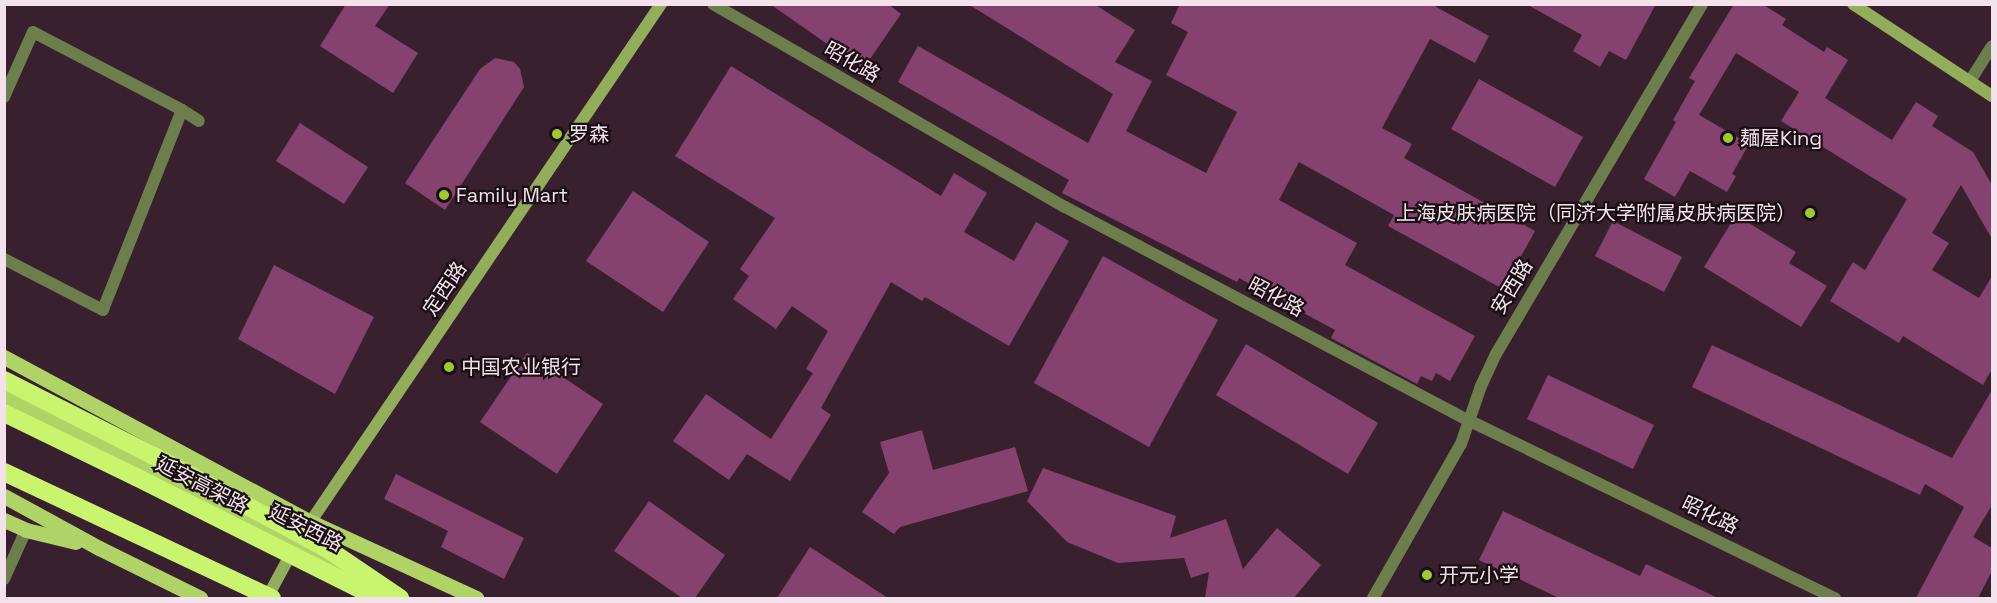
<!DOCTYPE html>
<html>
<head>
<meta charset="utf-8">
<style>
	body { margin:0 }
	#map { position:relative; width:1997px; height:603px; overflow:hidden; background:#38202f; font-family:"Space Grotesk","Noto Sans SC",sans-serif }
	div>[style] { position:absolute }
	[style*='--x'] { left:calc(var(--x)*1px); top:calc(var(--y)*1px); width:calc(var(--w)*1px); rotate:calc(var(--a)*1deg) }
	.building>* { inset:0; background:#86426e }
	.lane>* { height:12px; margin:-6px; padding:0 6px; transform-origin:6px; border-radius:6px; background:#6c7e4b }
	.street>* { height:12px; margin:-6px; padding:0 6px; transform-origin:6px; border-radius:6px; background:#6c7e4b }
	.secondary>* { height:12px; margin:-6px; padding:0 6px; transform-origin:6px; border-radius:6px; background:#92ae5a }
	.primary>* { height:15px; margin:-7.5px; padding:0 7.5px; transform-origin:7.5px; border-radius:7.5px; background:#afd365 }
	.highway>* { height:18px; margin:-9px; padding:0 9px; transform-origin:9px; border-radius:9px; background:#c9f56e }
	.highway-bridge>* { height:18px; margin:-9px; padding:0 9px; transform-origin:9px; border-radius:9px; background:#c9f56e }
	.dots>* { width:16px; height:16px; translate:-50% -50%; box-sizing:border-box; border:3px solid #190e14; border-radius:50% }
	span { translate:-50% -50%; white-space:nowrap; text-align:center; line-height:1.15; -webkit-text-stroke:4.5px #190e14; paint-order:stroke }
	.street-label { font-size:20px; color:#f3e2eb }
	.poi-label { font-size:20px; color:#f3e2eb }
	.left { translate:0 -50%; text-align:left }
	.right { translate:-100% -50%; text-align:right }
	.frame { position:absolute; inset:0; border:6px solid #f3e2eb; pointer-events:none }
</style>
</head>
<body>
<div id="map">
	<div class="building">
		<div style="clip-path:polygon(346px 4px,390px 4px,375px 26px,418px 53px,393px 93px,320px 46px)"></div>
		<div style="clip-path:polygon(770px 4px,888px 4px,901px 14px,863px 69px)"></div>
		<div style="clip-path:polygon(968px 4px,1094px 4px,1135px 30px,1115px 62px,1152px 81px,1126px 131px,1206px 173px,1237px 112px,1166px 75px,1188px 32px,1171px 23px,1180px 4px,1431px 4px,1489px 36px,1475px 63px,1430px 39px,1382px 128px,1412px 144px,1404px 158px,1535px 231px,1503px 289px,1388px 226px,1394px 215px,1299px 162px,1279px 200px,1357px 243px,1345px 265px,1475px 336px,1450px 381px,1436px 373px,1432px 381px,1421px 376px,1417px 384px,1331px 338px,1335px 330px,1239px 278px,1237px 282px,1062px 193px,1069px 180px,898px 82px,918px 46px,1088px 143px,1113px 94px)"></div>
		<div style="clip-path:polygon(1526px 4px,1656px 4px,1626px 60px,1609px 51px,1600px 67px,1573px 51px,1582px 35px)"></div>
		<div style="clip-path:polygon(1734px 4px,1762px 4px,1786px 19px,1782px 25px,1824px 52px,1827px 47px,1848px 60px,1825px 98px,1892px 140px,1916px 102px,1938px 116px,1932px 126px,1973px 152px,1992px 185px,1992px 239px,1961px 185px,1932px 233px,1949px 243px,1932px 270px,1979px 298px,1992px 276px,1992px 369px,1983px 385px,1903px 336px,1899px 343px,1830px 301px,1853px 262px,1865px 270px,1907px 199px,1781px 121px,1799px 92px,1736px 53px,1699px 115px,1749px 144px,1732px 174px,1736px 176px,1727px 192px,1690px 171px,1675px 197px,1644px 179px,1676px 122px,1673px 120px,1695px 81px,1689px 78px)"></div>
		<div style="clip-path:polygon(495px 58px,514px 62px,520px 69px,524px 87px,445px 210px,405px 183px,480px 69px)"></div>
		<div style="clip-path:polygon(731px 66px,941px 196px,954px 173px,987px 193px,964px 232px,1014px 261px,1036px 222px,1069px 241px,1009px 346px,925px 297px,922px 301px,891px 282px,821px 408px,831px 415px,790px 481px,747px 454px,729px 480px,673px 441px,706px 394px,771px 439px,813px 373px,806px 369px,828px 331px,792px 306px,776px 329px,733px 299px,749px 276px,740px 269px,775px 218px,675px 156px)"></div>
		<div style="clip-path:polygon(1479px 79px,1583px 137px,1555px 187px,1451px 129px)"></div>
		<div style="clip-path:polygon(300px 123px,368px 167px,344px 204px,276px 161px)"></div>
		<div style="clip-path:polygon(633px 191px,709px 242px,663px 312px,586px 261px)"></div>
		<div style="clip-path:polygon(1736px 215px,1796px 252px,1789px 263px,1827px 286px,1801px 327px,1704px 267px)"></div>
		<div style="clip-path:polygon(1613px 221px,1682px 257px,1664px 292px,1595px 256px)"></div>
		<div style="clip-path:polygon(1103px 256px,1218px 320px,1149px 447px,1034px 383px)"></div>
		<div style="clip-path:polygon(274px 265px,374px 317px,335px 394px,238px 339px)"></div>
		<div style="clip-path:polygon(1246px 344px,1378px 423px,1348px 474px,1216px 395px)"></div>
		<div style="clip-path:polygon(1712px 345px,1952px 458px,1992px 390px,1992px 505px,1973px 537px,1992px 548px,1992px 571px,1978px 598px,1916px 598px,1964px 507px,1925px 484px,1920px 495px,1692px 387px)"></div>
		<div style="clip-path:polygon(527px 353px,603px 404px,557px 474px,480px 422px)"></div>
		<div style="clip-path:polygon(1548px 375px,1654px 425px,1633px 469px,1527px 419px)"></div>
		<div style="clip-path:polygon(922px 430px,933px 470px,1015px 447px,1028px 491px,900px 527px,894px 534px,862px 512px,889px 473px,880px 442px)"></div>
		<div style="clip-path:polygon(1043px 468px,1176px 516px,1170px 538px,1226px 519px,1243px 569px,1277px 528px,1321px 565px,1294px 598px,1205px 598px,1209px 572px,1191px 578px,1184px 558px,1118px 563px,1067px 542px,1027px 501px)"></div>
		<div style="clip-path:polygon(396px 474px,524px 538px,504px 579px,441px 547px,448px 531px,384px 499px)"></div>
		<div style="clip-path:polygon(649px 501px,725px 555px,695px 598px,682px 598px,614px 551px)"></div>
		<div style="clip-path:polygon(1503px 511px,1640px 576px,1646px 564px,1718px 598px,1559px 598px,1479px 560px)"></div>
		<div style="clip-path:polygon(810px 547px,888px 598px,777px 598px)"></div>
	</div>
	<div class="lane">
		<div style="--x:1970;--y:81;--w:41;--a:-57.8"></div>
	</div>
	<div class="street">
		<div style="--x:713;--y:4;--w:406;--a:30"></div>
		<div style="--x:1065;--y:207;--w:458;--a:27.9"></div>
		<div style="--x:1470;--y:421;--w:406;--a:25.9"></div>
		<div style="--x:4;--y:97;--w:71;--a:-66"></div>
		<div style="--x:33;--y:32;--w:168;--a:27.6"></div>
		<div style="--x:182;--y:110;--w:215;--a:111.6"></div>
		<div style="--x:103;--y:310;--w:111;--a:-152.7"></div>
		<div style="--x:182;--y:110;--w:20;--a:33"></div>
		<div style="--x:4;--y:579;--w:54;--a:-65.8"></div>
		<div style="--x:1373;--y:598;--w:177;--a:-60.3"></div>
		<div style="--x:1461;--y:444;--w:61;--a:-71"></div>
		<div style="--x:1481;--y:386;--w:35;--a:-65"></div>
		<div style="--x:1496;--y:354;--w:406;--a:-59.5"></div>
	</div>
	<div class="secondary">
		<div style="--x:1853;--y:4;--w:167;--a:33.5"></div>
		<div style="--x:307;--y:527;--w:632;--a:-55.91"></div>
		<div style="--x:267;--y:598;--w:55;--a:-61.6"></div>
	</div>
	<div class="primary">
		<div style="--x:4;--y:357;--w:349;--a:28.3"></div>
		<div style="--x:311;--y:522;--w:182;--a:24.7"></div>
		<div style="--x:4;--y:397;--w:384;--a:27.1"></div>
		<div style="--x:4;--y:496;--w:108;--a:28.7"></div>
		<div style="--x:99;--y:548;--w:113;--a:26.3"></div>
		<div style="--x:4;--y:520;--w:24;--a:24"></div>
		<div style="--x:26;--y:530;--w:51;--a:13.5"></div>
	</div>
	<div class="highway">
		<div style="--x:4;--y:380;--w:168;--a:26.9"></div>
		<div style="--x:4;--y:413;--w:147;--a:25.9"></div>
	</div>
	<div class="highway-bridge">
		<div style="--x:154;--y:456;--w:199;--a:28.2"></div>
		<div style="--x:329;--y:550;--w:86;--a:34.1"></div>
		<div style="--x:4;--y:472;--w:296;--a:25.2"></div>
		<div style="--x:136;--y:477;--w:271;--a:26.6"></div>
	</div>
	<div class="dots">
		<div style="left:557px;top:134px;background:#9eca2e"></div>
		<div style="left:1728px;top:138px;background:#9eca2e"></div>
		<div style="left:444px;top:195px;background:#9eca2e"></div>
		<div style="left:1810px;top:213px;background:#9eca2e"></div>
		<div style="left:449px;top:367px;background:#9eca2e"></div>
		<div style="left:1427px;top:575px;background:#9eca2e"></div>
	</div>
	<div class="street-label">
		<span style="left:852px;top:62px;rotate:30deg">昭化路</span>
		<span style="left:1512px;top:287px;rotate:-59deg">安西路</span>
		<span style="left:445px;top:289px;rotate:-56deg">定西路</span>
		<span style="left:1276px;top:297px;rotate:28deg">昭化路</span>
		<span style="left:202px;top:485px;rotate:27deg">延安高架路</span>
		<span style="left:1710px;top:515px;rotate:26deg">昭化路</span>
		<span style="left:306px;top:528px;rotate:27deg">延安西路</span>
	</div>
	<div class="poi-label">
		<span class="left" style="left:569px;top:134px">罗森</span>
		<span class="left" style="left:1740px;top:138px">麺屋King</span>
		<span class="left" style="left:456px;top:195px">Family Mart</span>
		<span class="right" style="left:1796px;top:213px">上海皮肤病医院（同济大学附属皮肤病医院）</span>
		<span class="left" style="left:461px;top:367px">中国农业银行</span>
		<span class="left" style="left:1439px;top:575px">开元小学</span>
	</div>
	<div class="frame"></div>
</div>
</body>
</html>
